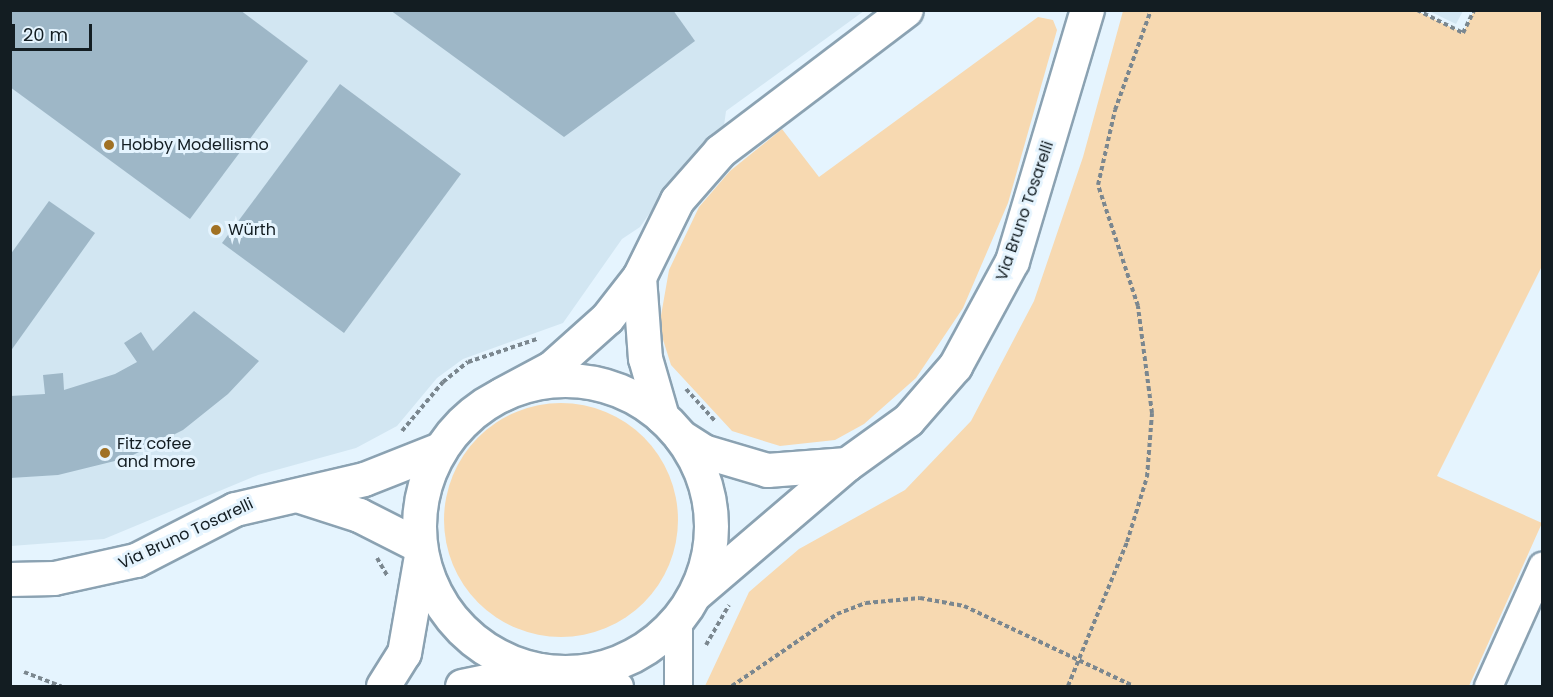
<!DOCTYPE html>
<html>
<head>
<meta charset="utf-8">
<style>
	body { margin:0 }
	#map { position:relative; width:1553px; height:697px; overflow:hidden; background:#e5f4fe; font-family:Poppins,sans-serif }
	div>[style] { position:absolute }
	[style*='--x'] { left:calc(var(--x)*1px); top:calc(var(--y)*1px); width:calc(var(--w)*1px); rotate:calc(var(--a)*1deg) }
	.built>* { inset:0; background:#d2e6f2 }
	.green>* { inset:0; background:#f7d9b1 }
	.round { border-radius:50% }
	.building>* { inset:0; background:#9eb7c7 }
	.path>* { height:4px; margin-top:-2px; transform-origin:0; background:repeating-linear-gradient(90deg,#7b878f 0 4.5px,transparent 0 7.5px) }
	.roads { filter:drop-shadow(2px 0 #8ba2b2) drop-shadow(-2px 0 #8ba2b2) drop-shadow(0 2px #8ba2b2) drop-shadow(0 -2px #8ba2b2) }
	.street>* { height:27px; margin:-13.5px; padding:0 13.5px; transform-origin:13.5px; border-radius:13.5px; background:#fff }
	.secondary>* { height:33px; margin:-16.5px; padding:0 16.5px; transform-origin:16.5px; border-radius:16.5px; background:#fff }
	.primary>* { height:33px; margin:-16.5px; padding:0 16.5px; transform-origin:16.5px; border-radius:16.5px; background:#fff }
	.primary>.ring { margin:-16.5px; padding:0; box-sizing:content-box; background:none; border:33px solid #fff; border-radius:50% }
	.dots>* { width:16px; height:16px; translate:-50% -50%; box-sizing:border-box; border:3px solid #e5f4fe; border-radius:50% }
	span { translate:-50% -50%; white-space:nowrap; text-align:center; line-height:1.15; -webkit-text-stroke:6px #e5f4fe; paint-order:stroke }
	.poi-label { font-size:16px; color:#131d22 }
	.left { translate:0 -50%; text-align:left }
	.street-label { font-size:16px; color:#131d22 }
	.frame { position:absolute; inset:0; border:12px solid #131d22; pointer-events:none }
	.scale { position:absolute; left:12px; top:24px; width:80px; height:27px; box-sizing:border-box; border:3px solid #131d22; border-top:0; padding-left:8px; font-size:18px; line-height:21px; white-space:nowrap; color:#131d22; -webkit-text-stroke:4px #e5f4fe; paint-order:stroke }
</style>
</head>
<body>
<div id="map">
	<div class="built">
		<div style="clip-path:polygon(10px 11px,864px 11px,726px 111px,724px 126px,689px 158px,640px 227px,622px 239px,563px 323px,463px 359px,437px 378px,397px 426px,356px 448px,258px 475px,104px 539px,11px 546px)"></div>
		<div style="clip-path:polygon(1429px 11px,1463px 11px,1456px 24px)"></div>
	</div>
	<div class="green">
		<div style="clip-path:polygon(1123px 11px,1417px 11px,1463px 33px,1474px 11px,1542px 11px,1542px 266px,1437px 476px,1542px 523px,1469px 686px,705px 686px,749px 592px,799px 549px,905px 490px,971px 421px,1034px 301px,1083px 157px)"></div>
		<div style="clip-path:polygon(1038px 17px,1053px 20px,1057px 30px,1008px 203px,963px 308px,916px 378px,864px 424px,835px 440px,780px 446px,732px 431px,671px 365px,659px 327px,669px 270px,699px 207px,730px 171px,782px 129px,819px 177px)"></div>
		<div class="round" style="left:444px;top:403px;width:234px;height:234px"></div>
	</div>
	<div class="building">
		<div style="clip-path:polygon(10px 10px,240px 10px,308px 61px,190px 219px,10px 87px)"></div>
		<div style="clip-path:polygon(390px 10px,673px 10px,695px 41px,564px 137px)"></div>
		<div style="clip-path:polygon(340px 84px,461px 174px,344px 333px,222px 243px)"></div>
		<div style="clip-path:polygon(49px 201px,95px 233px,10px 352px,10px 255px)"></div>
		<div style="clip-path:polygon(194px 311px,259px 361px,228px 394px,183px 430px,127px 458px,58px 475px,10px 478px,10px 396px,45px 394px,43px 375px,63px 373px,64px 390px,115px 374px,137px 362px,124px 343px,141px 332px,153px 351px)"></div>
	</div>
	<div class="path">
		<div style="--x:1417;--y:10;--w:51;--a:26.6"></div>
		<div style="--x:1463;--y:33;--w:25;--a:-64"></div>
		<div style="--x:686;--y:389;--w:43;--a:47.8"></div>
		<div style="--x:402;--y:431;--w:64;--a:-50.1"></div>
		<div style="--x:443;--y:382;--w:32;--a:-39"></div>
		<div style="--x:468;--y:362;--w:73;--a:-18.4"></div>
		<div style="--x:377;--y:558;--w:20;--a:60"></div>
		<div style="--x:706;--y:645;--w:46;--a:-60.1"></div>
		<div style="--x:24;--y:672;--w:40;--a:21"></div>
		<div style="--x:732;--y:686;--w:127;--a:-34.4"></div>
		<div style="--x:837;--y:614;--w:31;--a:-21"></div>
		<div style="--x:866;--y:603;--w:54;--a:-5.3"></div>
		<div style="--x:920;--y:598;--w:45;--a:10.3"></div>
		<div style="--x:964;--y:606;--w:187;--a:25.3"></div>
		<div style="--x:1068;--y:686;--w:156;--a:-67.7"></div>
		<div style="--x:1127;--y:542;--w:68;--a:-72.9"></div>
		<div style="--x:1147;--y:477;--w:64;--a:-85.5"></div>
		<div style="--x:1152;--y:413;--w:108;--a:-97.5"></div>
		<div style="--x:1138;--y:306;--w:127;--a:-108.3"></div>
		<div style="--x:1098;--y:185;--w:77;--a:-77.2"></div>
		<div style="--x:1115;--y:110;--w:106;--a:-70.2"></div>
	</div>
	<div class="roads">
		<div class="street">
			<div style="--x:678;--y:620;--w:66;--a:90"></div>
			<div style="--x:573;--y:672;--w:48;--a:16.9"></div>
			<div style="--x:1488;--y:686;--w:132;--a:-65.8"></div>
		</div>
		<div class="secondary">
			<div style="--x:639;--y:277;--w:81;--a:85.8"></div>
			<div style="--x:645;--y:358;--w:61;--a:73.9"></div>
			<div style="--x:502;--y:394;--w:55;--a:-28"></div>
			<div style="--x:551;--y:368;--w:75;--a:-41.8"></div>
			<div style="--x:607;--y:318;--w:52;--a:-52"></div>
			<div style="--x:639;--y:277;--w:86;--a:-63.7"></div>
			<div style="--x:677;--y:200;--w:65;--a:-48.7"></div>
			<div style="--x:720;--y:151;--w:233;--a:-37.2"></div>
			<div style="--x:383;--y:686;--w:39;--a:-58"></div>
			<div style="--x:404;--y:653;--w:98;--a:-80.1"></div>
			<div style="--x:462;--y:686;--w:79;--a:-11.7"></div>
		</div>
		<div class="primary">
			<div class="ring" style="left:419px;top:380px;width:259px;height:259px"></div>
			<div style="--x:680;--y:436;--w:27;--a:33"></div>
			<div style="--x:703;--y:451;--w:67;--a:16.5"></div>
			<div style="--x:767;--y:470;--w:80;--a:-4.3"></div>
			<div style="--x:300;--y:496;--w:62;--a:17.9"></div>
			<div style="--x:359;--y:515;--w:68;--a:26.9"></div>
			<div style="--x:10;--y:579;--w:44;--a:-1.3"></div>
			<div style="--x:54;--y:578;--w:84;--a:-12.4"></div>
			<div style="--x:136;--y:560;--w:111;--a:-27.3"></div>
			<div style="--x:235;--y:509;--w:132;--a:-13.1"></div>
			<div style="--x:364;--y:479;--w:82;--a:-21.5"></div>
			<div style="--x:696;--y:593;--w:199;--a:-40.5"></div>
			<div style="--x:847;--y:464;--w:75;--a:-35.8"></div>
			<div style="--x:908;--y:420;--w:72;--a:-49"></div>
			<div style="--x:955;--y:366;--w:119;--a:-61.5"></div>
			<div style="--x:1012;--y:261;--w:262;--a:-73.4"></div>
		</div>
	</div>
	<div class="dots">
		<div style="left:109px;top:145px;background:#a07124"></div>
		<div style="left:216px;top:230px;background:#a07124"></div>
		<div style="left:105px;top:453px;background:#a07124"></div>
	</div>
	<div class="poi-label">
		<span class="left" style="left:121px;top:145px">Hobby Modellismo</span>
		<span class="left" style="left:228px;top:230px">Würth</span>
		<span class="left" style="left:117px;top:453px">Fitz cofee<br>and more</span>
	</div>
	<div class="street-label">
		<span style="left:1025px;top:211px;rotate:-71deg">Via Bruno Tosarelli</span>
		<span style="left:186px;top:534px;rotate:-25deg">Via Bruno Tosarelli</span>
	</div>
	<div class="frame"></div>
	<div class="scale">20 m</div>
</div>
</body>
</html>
